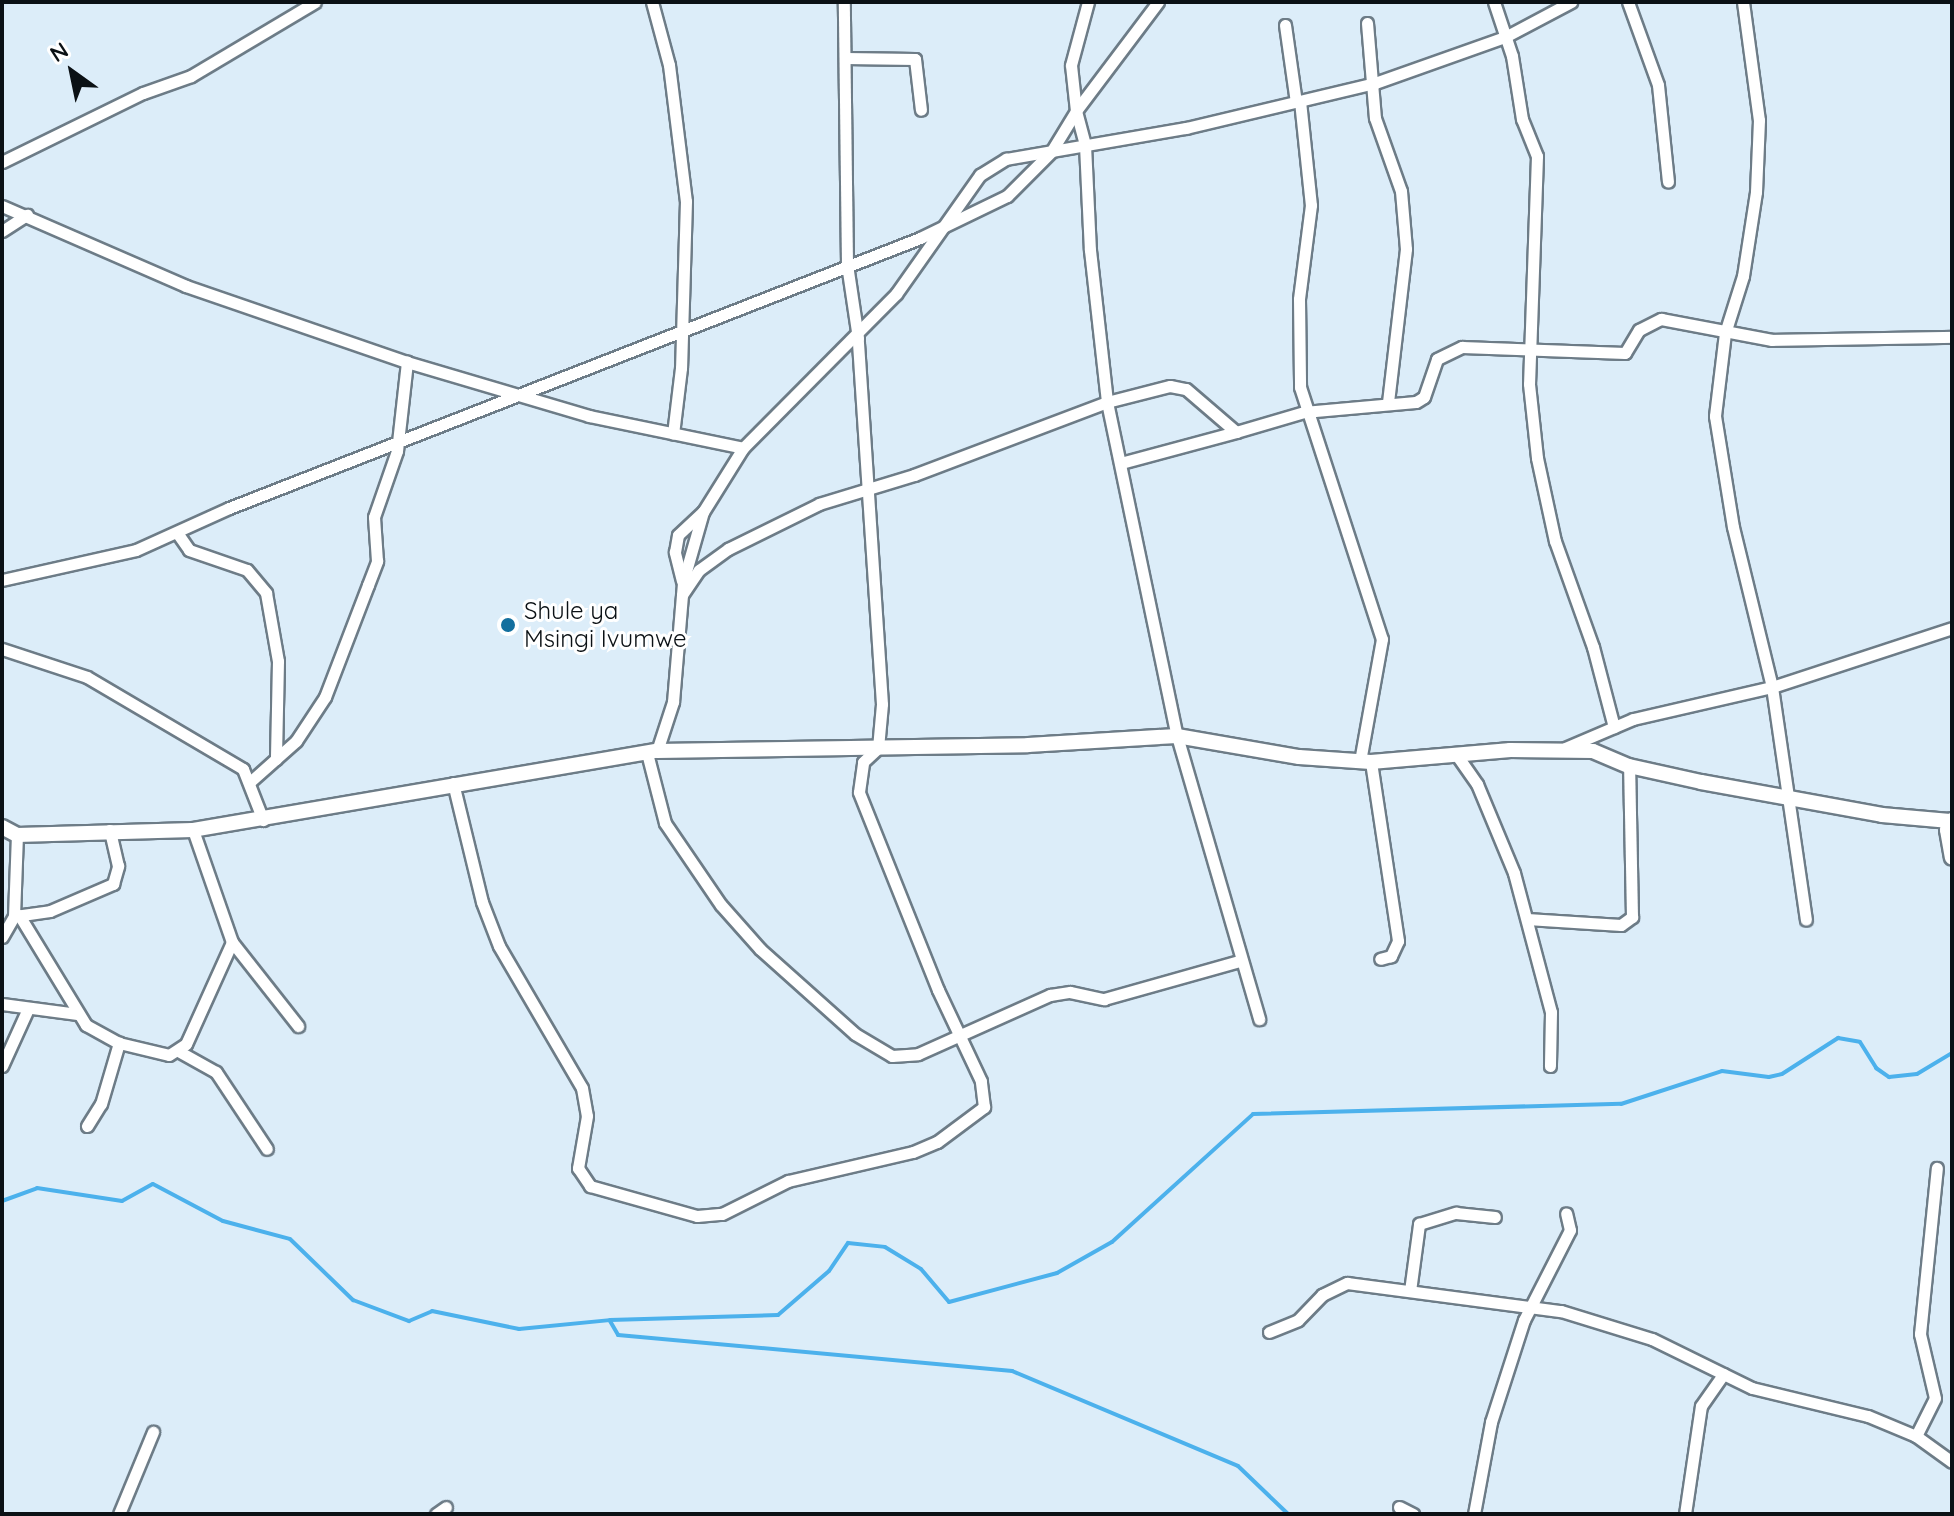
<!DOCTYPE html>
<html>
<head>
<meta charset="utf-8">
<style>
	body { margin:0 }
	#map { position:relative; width:1954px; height:1516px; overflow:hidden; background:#dcedf9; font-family:Quicksand,sans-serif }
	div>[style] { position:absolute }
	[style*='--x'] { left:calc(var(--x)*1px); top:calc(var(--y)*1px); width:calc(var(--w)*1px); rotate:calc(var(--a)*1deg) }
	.stream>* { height:4px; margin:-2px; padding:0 2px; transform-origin:2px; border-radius:2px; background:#4cb1ec }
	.roads { filter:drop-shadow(2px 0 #6d7c87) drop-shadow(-2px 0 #6d7c87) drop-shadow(0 2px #6d7c87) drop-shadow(0 -2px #6d7c87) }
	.minor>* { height:11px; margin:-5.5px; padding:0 5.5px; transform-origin:5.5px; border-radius:5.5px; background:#fff }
	.tertiary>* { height:14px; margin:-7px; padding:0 7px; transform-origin:7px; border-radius:7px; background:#fff }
	.dots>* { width:22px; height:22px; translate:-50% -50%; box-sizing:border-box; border:4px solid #fff; border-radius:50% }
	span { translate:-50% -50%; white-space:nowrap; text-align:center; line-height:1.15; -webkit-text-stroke:6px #fff; paint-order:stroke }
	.poi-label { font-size:24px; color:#0b1115 }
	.left { translate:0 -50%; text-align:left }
	.frame { position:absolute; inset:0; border:4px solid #0b1115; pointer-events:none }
	.north { position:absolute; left:32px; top:32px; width:80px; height:80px; -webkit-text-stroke:6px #fff; paint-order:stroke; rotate:327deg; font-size:22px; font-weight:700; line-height:32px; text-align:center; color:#0b1115 }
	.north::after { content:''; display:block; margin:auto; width:28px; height:36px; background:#0b1115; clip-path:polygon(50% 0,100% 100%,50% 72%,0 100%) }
</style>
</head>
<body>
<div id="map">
	<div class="stream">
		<div style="--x:2;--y:1201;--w:37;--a:-20"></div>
		<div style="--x:37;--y:1188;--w:86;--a:8.7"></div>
		<div style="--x:122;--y:1201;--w:35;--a:-29"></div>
		<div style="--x:153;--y:1184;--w:79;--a:27.9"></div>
		<div style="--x:223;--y:1221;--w:69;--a:15"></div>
		<div style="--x:290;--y:1239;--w:88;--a:44.1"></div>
		<div style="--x:353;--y:1300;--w:60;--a:20.6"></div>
		<div style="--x:409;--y:1321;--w:25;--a:-23"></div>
		<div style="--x:432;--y:1311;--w:89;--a:11.7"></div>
		<div style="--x:519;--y:1329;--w:91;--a:-5.6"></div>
		<div style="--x:610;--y:1320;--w:168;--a:-1.7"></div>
		<div style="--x:778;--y:1315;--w:67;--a:-40.8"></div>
		<div style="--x:829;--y:1271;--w:34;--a:-56"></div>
		<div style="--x:848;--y:1243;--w:37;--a:6"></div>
		<div style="--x:885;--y:1247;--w:42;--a:31.4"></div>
		<div style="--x:921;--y:1269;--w:43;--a:49.7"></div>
		<div style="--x:949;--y:1302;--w:112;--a:-15"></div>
		<div style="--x:1057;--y:1273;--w:63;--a:-29.4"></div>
		<div style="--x:1112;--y:1242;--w:190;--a:-42.2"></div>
		<div style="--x:1253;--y:1114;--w:368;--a:-1.6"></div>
		<div style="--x:1621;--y:1104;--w:106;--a:-18.1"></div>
		<div style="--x:1722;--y:1071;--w:47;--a:7.3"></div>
		<div style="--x:1769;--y:1077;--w:13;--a:-13"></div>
		<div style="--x:1782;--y:1074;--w:67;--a:-32.7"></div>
		<div style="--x:1838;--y:1038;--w:22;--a:10"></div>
		<div style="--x:1860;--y:1042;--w:31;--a:58"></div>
		<div style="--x:1876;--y:1068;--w:16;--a:35"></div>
		<div style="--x:1889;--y:1077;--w:28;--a:-6"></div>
		<div style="--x:1917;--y:1074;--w:41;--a:-31"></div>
		<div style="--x:610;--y:1321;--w:16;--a:60"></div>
		<div style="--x:618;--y:1335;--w:396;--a:5.2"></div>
		<div style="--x:1012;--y:1371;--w:245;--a:22.8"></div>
		<div style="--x:1238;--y:1466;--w:69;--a:43.8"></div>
	</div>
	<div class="roads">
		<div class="minor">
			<div style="--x:652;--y:2;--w:65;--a:74.9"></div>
			<div style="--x:669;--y:65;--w:137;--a:82.9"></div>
			<div style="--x:686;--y:201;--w:167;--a:91.7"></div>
			<div style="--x:681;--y:368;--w:66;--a:96.9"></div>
			<div style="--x:1158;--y:2;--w:136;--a:127"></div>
			<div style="--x:1076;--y:111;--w:35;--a:75"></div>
			<div style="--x:1085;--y:145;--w:105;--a:87.3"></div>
			<div style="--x:1090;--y:250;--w:153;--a:83.6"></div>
			<div style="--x:1107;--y:402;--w:341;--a:78.2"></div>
			<div style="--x:1177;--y:736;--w:295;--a:73.8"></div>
			<div style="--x:1494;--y:2;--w:57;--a:71.6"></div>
			<div style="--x:1512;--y:56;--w:64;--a:81"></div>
			<div style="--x:1522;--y:119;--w:40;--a:68"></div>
			<div style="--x:1537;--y:156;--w:228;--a:92"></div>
			<div style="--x:1529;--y:384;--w:74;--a:83.8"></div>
			<div style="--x:1537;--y:458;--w:85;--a:77.8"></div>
			<div style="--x:1555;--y:541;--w:113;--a:70.3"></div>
			<div style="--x:1593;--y:647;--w:83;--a:75.3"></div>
			<div style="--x:1628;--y:2;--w:88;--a:70.1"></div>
			<div style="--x:1658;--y:85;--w:97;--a:84.1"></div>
			<div style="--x:1743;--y:2;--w:119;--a:82.3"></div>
			<div style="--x:1759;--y:120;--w:72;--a:92.4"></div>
			<div style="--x:1756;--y:192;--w:85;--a:98.8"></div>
			<div style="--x:1743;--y:276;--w:60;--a:107.5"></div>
			<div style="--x:1725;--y:333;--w:84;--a:96.9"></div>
			<div style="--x:1715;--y:416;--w:112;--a:80.8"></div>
			<div style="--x:1733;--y:527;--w:165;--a:76.3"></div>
			<div style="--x:1772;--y:687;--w:235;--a:81.7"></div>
			<div style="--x:1367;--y:23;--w:95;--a:85.2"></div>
			<div style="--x:1375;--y:118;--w:77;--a:70.4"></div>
			<div style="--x:1401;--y:191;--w:58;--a:85.1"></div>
			<div style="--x:1406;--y:249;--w:155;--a:96.7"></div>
			<div style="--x:1285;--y:25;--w:78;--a:81.9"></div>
			<div style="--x:845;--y:58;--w:70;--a:0.8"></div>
			<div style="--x:915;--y:59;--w:51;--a:83.3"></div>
			<div style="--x:1300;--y:101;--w:105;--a:84"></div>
			<div style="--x:1311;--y:205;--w:95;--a:97.3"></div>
			<div style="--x:1299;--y:299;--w:88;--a:89.3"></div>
			<div style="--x:1300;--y:387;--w:265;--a:72"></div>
			<div style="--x:1382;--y:639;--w:124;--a:100.2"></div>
			<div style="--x:2;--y:162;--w:157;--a:-26.1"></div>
			<div style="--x:143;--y:93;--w:51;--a:-19.5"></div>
			<div style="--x:191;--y:76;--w:144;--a:-30.8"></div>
			<div style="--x:2;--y:206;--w:201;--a:23.5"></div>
			<div style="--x:186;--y:286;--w:234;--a:19"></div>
			<div style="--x:407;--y:362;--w:190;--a:16.5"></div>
			<div style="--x:589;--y:416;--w:157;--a:11.7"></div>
			<div style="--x:2;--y:231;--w:30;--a:-33"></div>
			<div style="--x:1121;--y:463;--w:119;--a:-15.1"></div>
			<div style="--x:178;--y:534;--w:19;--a:55"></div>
			<div style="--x:189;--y:550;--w:61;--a:19"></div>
			<div style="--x:247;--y:570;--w:30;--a:50"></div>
			<div style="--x:266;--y:593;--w:69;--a:80"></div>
			<div style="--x:278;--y:661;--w:98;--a:91.2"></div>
			<div style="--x:2;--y:580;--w:137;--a:-12.6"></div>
			<div style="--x:136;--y:550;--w:102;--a:-24.3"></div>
			<div style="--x:229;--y:508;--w:742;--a:-21.34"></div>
			<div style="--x:920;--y:238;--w:97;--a:-25.8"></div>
			<div style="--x:1007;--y:196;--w:62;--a:-45"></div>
			<div style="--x:1051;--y:152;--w:48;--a:-58.6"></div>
			<div style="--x:1076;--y:111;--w:46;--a:-96.2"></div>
			<div style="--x:1071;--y:65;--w:65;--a:-74.9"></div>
			<div style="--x:682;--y:581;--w:30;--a:-104"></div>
			<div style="--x:675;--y:552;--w:17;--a:-80"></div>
			<div style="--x:678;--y:535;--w:34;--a:-43"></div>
			<div style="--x:682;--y:595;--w:30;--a:-56"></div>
			<div style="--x:699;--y:570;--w:36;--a:-36"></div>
			<div style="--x:728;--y:549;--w:102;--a:-26.3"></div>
			<div style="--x:819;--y:504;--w:99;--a:-17"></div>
			<div style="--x:914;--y:475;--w:206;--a:-20.7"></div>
			<div style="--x:1107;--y:402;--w:65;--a:-14.3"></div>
			<div style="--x:1170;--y:386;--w:16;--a:11"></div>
			<div style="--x:1186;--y:389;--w:66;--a:40.7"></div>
			<div style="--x:1236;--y:432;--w:71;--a:-16.4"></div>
			<div style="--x:1304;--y:412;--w:112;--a:-5.1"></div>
			<div style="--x:1416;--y:402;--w:9;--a:-32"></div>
			<div style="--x:1424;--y:397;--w:40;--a:-71.1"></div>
			<div style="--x:1437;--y:359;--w:28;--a:-26"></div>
			<div style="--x:1462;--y:347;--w:163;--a:2.1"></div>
			<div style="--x:1625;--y:353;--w:27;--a:-59"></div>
			<div style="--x:1639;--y:330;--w:25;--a:-27"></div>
			<div style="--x:1661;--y:319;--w:113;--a:10.7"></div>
			<div style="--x:1772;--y:340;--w:180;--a:-1"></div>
			<div style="--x:2;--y:649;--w:89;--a:18.2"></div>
			<div style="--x:87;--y:677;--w:181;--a:30.5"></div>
			<div style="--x:243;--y:769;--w:55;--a:68.6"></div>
			<div style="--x:1565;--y:748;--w:74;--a:-23.1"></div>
			<div style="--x:1633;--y:719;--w:143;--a:-13"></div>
			<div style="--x:1772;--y:687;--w:189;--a:-18.1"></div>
			<div style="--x:657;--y:751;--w:52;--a:-71.9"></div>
			<div style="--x:673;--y:702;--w:120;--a:-85.2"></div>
			<div style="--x:683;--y:582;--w:73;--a:-74.1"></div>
			<div style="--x:703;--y:512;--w:75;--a:-58"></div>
			<div style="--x:743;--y:448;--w:217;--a:-45.2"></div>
			<div style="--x:896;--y:294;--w:146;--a:-54.8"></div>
			<div style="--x:980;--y:175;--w:31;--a:-32"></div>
			<div style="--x:1006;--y:159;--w:183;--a:-9.8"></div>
			<div style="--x:1186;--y:128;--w:194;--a:-13.4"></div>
			<div style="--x:1375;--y:83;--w:138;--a:-19.5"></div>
			<div style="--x:1505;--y:37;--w:75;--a:-27.9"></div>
			<div style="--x:647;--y:753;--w:72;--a:75.6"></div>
			<div style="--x:665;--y:823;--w:99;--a:55.7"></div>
			<div style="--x:721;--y:905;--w:59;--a:48.4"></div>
			<div style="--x:760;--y:949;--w:127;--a:41.8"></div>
			<div style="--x:855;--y:1034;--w:43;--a:30.7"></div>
			<div style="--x:892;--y:1056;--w:26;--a:-4"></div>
			<div style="--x:918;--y:1054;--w:145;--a:-24.1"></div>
			<div style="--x:1050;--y:995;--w:20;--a:-9"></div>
			<div style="--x:1070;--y:992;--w:35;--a:12"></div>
			<div style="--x:1104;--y:999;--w:140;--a:-15.7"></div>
			<div style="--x:1456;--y:754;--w:37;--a:55"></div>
			<div style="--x:1477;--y:784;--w:96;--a:67.4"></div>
			<div style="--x:1514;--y:873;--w:144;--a:75.1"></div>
			<div style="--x:1551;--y:1012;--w:54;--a:91.1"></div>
			<div style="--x:1371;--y:762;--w:181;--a:81.4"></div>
			<div style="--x:1398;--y:941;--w:17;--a:115"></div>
			<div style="--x:1391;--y:956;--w:11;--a:165"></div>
			<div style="--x:251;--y:781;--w:60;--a:-41.6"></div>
			<div style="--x:296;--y:741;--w:53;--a:-56.6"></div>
			<div style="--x:325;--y:697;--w:120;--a:-69"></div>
			<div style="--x:368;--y:585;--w:26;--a:-69"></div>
			<div style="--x:377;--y:561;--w:44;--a:-93.9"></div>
			<div style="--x:374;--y:517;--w:70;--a:-70.8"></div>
			<div style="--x:397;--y:451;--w:90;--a:-83.6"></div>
			<div style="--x:453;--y:783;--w:122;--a:76.3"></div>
			<div style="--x:482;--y:902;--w:47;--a:68.9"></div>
			<div style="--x:499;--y:946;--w:164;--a:59.7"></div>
			<div style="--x:582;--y:1088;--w:28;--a:80"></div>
			<div style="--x:587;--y:1116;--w:53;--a:99.8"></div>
			<div style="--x:578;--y:1168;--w:22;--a:56"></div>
			<div style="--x:590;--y:1186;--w:111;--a:15.7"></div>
			<div style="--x:697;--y:1216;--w:25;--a:-5"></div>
			<div style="--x:722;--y:1214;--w:74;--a:-26.6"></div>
			<div style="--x:788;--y:1181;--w:128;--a:-13.1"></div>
			<div style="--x:913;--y:1152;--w:26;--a:-23"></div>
			<div style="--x:937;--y:1142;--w:59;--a:-36.7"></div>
			<div style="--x:984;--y:1107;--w:26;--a:-97"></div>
			<div style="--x:981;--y:1081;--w:101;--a:-115.3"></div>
			<div style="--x:938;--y:990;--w:213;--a:-111.8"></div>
			<div style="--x:859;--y:792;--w:30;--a:-82"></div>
			<div style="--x:863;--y:762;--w:21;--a:-43"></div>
			<div style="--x:878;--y:748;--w:44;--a:-84.8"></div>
			<div style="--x:882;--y:704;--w:367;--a:-93.8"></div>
			<div style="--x:858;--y:338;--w:75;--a:-98.5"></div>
			<div style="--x:847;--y:264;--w:262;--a:-90.7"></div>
			<div style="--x:193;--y:830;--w:119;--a:70.8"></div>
			<div style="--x:232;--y:942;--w:107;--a:51.8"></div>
			<div style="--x:19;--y:915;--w:129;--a:58.7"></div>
			<div style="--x:86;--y:1025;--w:38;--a:29"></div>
			<div style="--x:119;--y:1043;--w:51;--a:13.5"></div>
			<div style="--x:169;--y:1055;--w:20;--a:-33"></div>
			<div style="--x:186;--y:1044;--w:112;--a:-65.7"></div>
			<div style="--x:15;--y:916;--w:35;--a:-8"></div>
			<div style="--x:50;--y:911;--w:69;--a:-23.2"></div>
			<div style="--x:113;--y:884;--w:19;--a:-74"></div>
			<div style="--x:118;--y:866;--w:37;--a:-103"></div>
			<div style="--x:1527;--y:919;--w:94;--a:3.7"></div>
			<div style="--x:1621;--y:925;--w:14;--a:-36"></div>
			<div style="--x:1632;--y:917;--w:151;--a:-91.1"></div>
			<div style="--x:2;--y:937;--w:24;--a:-60"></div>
			<div style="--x:14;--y:916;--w:81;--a:-87.9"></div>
			<div style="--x:2;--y:1004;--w:76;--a:7.6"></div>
			<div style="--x:180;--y:1052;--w:41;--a:29.1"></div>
			<div style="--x:216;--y:1072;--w:92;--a:56.5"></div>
			<div style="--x:2;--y:1066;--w:60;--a:-65.6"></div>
			<div style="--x:87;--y:1126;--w:26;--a:-58"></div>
			<div style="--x:101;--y:1104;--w:64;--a:-73.6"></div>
			<div style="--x:1410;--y:1291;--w:68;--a:-82.3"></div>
			<div style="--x:1419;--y:1224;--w:39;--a:-17"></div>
			<div style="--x:1456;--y:1213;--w:39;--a:6"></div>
			<div style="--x:1269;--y:1332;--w:31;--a:-22"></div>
			<div style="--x:1298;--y:1320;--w:35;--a:-46"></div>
			<div style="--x:1322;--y:1295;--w:28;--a:-26"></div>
			<div style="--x:1347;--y:1283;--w:216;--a:7.5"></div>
			<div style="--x:1561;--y:1311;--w:95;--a:17.1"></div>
			<div style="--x:1652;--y:1339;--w:111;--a:26.1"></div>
			<div style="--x:1752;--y:1388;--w:119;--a:13.6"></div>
			<div style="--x:1868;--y:1416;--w:52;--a:22.6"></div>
			<div style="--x:1916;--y:1436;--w:44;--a:35.8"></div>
			<div style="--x:1916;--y:1436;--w:42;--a:-63.4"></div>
			<div style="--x:1935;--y:1398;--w:66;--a:-103.2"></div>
			<div style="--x:1920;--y:1334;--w:167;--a:-84.2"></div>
			<div style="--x:1399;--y:1507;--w:16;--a:27"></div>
			<div style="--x:119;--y:1514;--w:89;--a:-67.5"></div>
			<div style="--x:436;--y:1514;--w:12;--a:-35"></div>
			<div style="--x:1474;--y:1514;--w:94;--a:-79.5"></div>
			<div style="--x:1491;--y:1422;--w:107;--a:-72.1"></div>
			<div style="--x:1524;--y:1320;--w:101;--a:-62.9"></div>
			<div style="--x:1570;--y:1230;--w:17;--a:-103"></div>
			<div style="--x:1685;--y:1514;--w:109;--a:-81.6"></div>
			<div style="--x:1701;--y:1406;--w:39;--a:-55"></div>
		</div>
		<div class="tertiary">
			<div style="--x:1952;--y:820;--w:11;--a:117"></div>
			<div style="--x:1947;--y:830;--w:28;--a:80"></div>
			<div style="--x:2;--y:827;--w:17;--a:28"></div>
			<div style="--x:17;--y:835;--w:176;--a:-1.6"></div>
			<div style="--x:193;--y:830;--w:471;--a:-9.7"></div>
			<div style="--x:657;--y:751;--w:371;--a:-0.9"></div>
			<div style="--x:1028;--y:745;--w:149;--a:-3.5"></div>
			<div style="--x:1177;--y:736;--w:124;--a:9.8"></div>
			<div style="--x:1299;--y:757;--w:72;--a:4"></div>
			<div style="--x:1371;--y:762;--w:140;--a:-4.9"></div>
			<div style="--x:1510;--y:750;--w:83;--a:0.7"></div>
			<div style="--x:1593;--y:751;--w:39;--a:23"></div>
			<div style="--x:1629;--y:766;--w:74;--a:12.5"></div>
			<div style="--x:1701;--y:782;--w:184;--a:10.3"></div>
			<div style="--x:1882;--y:815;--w:68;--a:5"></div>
		</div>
	</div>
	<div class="dots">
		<div style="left:508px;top:625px;background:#136f9e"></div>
	</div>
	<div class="poi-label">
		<span class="left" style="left:524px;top:625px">Shule ya<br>Msingi Ivumwe</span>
	</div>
	<div class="frame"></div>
	<div class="north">N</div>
</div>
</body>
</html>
